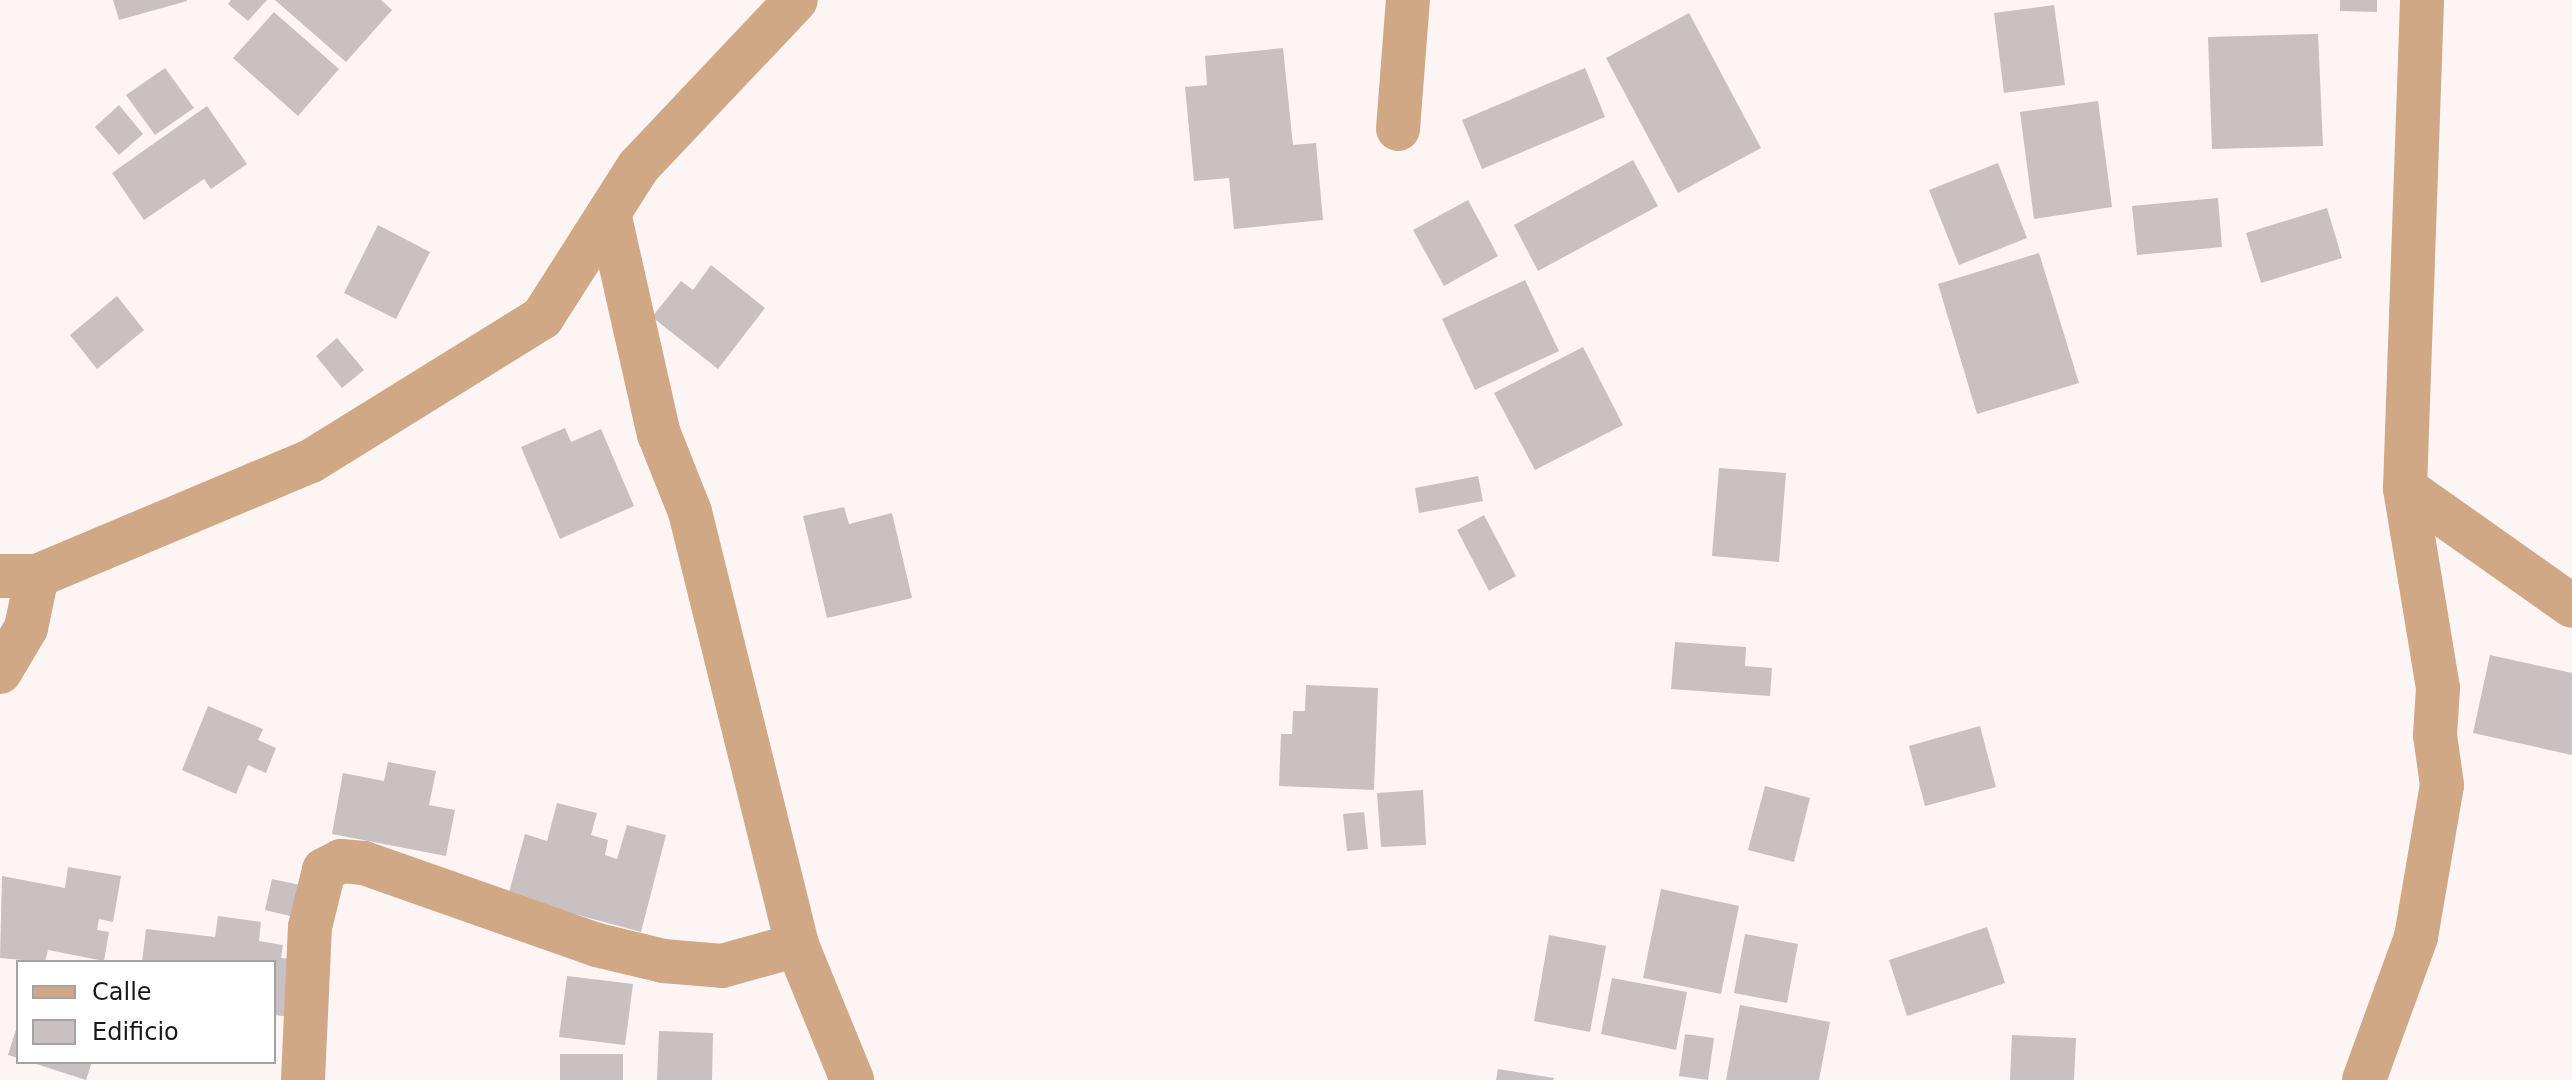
<!DOCTYPE html>
<html>
<head>
<meta charset="utf-8">
<style>
	body { margin:0 }
	#map { position:relative; width:2572px; height:1080px; overflow:hidden; background:#fdf5f3; font-family:"DejaVu Sans",sans-serif }
	div>[style] { position:absolute }
	[style*='--x'] { left:calc(var(--x)*1px); top:calc(var(--y)*1px); width:calc(var(--w)*1px); rotate:calc(var(--a)*1deg) }
	.building>* { inset:0; background:#c8c0c1 }
	.minor>* { height:44px; margin:-22px; padding:0 22px; transform-origin:22px; border-radius:22px; background:#d0a885 }
	span { translate:-50% -50%; white-space:nowrap; text-align:center; line-height:1.15; -webkit-text-stroke:6px #fff; paint-order:stroke }
	.legend { position:absolute; left:16px; top:960px; width:260px; height:104px; box-sizing:border-box; background:#fff; border:2px solid #a4a3a3; margin:0; padding:10px 14px; list-style:none; font-size:24px; color:#1b1818 }
	.legend li { display:flex; align-items:center; gap:16px; height:40px }
	.legend b { width:40px; border:2px solid #a4a3a3 }
</style>
</head>
<body>
<div id="map">
	<div class="building">
		<div style="clip-path:polygon(113px 0,187px 0,187px 1px,119px 20px)"></div>
		<div style="clip-path:polygon(231px 0,267px 0,248px 21px,228px 4px)"></div>
		<div style="clip-path:polygon(275px 0,381px 0,392px 10px,346px 62px)"></div>
		<div style="clip-path:polygon(2340px 0,2377px 0,2377px 12px,2340px 11px)"></div>
		<div style="clip-path:polygon(2054px 5px,2065px 85px,2004px 93px,1994px 13px)"></div>
		<div style="clip-path:polygon(274px 12px,339px 69px,298px 116px,233px 58px)"></div>
		<div style="clip-path:polygon(1689px 13px,1761px 148px,1678px 193px,1606px 58px)"></div>
		<div style="clip-path:polygon(2318px 34px,2323px 146px,2212px 149px,2208px 37px)"></div>
		<div style="clip-path:polygon(1283px 48px,1293px 145px,1316px 143px,1323px 220px,1234px 229px,1229px 178px,1194px 181px,1185px 87px,1207px 85px,1205px 56px)"></div>
		<div style="clip-path:polygon(165px 68px,194px 108px,155px 135px,126px 95px)"></div>
		<div style="clip-path:polygon(1585px 68px,1605px 117px,1482px 169px,1462px 120px)"></div>
		<div style="clip-path:polygon(2098px 101px,2112px 207px,2034px 219px,2020px 112px)"></div>
		<div style="clip-path:polygon(119px 105px,143px 134px,119px 155px,95px 127px)"></div>
		<div style="clip-path:polygon(207px 106px,247px 164px,211px 189px,204px 179px,144px 220px,112px 173px)"></div>
		<div style="clip-path:polygon(1633px 160px,1658px 206px,1538px 271px,1514px 225px)"></div>
		<div style="clip-path:polygon(1998px 163px,2027px 238px,1959px 265px,1929px 190px)"></div>
		<div style="clip-path:polygon(2218px 198px,2222px 247px,2137px 255px,2132px 206px)"></div>
		<div style="clip-path:polygon(1468px 200px,1498px 256px,1444px 286px,1413px 230px)"></div>
		<div style="clip-path:polygon(2327px 208px,2342px 258px,2261px 283px,2246px 233px)"></div>
		<div style="clip-path:polygon(378px 225px,430px 252px,396px 319px,344px 293px)"></div>
		<div style="clip-path:polygon(2039px 253px,2079px 383px,1977px 414px,1938px 284px)"></div>
		<div style="clip-path:polygon(711px 265px,765px 308px,718px 369px,652px 317px,681px 281px,693px 290px)"></div>
		<div style="clip-path:polygon(1525px 280px,1559px 351px,1475px 390px,1442px 319px)"></div>
		<div style="clip-path:polygon(117px 296px,144px 330px,97px 369px,70px 335px)"></div>
		<div style="clip-path:polygon(337px 338px,364px 370px,342px 388px,316px 356px)"></div>
		<div style="clip-path:polygon(1583px 347px,1623px 425px,1535px 470px,1494px 393px)"></div>
		<div style="clip-path:polygon(565px 428px,571px 442px,601px 429px,634px 506px,560px 539px,521px 447px)"></div>
		<div style="clip-path:polygon(1719px 468px,1786px 473px,1779px 562px,1712px 556px)"></div>
		<div style="clip-path:polygon(1478px 476px,1483px 501px,1419px 513px,1415px 488px)"></div>
		<div style="clip-path:polygon(844px 507px,849px 524px,892px 513px,912px 598px,827px 618px,803px 516px)"></div>
		<div style="clip-path:polygon(1484px 515px,1516px 576px,1489px 591px,1457px 530px)"></div>
		<div style="clip-path:polygon(1675px 642px,1746px 647px,1745px 666px,1772px 668px,1770px 696px,1671px 689px)"></div>
		<div style="clip-path:polygon(2490px 655px,2572px 673px,2572px 755px,2473px 733px)"></div>
		<div style="clip-path:polygon(1306px 685px,1378px 688px,1374px 790px,1279px 786px,1281px 734px,1292px 734px,1293px 711px,1305px 711px)"></div>
		<div style="clip-path:polygon(208px 706px,263px 729px,258px 740px,276px 748px,266px 773px,248px 765px,236px 794px,182px 770px)"></div>
		<div style="clip-path:polygon(1980px 726px,1996px 787px,1925px 806px,1909px 746px)"></div>
		<div style="clip-path:polygon(388px 762px,436px 771px,429px 805px,455px 810px,446px 856px,332px 834px,343px 773px,384px 781px)"></div>
		<div style="clip-path:polygon(1765px 786px,1810px 798px,1794px 862px,1748px 850px)"></div>
		<div style="clip-path:polygon(1423px 790px,1426px 845px,1381px 847px,1377px 793px)"></div>
		<div style="clip-path:polygon(557px 803px,597px 813px,591px 835px,608px 840px,605px 855px,617px 859px,627px 825px,666px 835px,641px 932px,508px 896px,525px 834px,547px 841px)"></div>
		<div style="clip-path:polygon(1364px 812px,1368px 849px,1347px 851px,1343px 814px)"></div>
		<div style="clip-path:polygon(68px 867px,121px 876px,113px 922px,99px 919px,97px 930px,109px 932px,104px 961px,48px 950px,45px 962px,0 958px,2px 876px,65px 888px)"></div>
		<div style="clip-path:polygon(272px 879px,314px 888px,307px 920px,265px 910px)"></div>
		<div style="clip-path:polygon(1661px 889px,1739px 906px,1721px 994px,1643px 978px)"></div>
		<div style="clip-path:polygon(218px 916px,261px 922px,259px 941px,283px 945px,281px 958px,298px 960px,291px 1017px,274px 1015px,274px 962px,142px 962px,146px 929px,215px 937px)"></div>
		<div style="clip-path:polygon(1987px 927px,2005px 983px,1907px 1016px,1889px 960px)"></div>
		<div style="clip-path:polygon(1745px 934px,1798px 944px,1787px 1003px,1734px 993px)"></div>
		<div style="clip-path:polygon(1549px 935px,1606px 946px,1590px 1032px,1534px 1021px)"></div>
		<div style="clip-path:polygon(567px 976px,633px 984px,625px 1045px,559px 1037px)"></div>
		<div style="clip-path:polygon(1612px 978px,1687px 992px,1676px 1050px,1601px 1034px)"></div>
		<div style="clip-path:polygon(1740px 1005px,1830px 1022px,1819px 1080px,1726px 1080px)"></div>
		<div style="clip-path:polygon(17px 1026px,18px 1026px,18px 1058px,8px 1055px)"></div>
		<div style="clip-path:polygon(659px 1031px,713px 1033px,712px 1080px,657px 1080px)"></div>
		<div style="clip-path:polygon(1685px 1034px,1714px 1038px,1708px 1080px,1679px 1076px)"></div>
		<div style="clip-path:polygon(2012px 1035px,2076px 1038px,2074px 1080px,2010px 1080px)"></div>
		<div style="clip-path:polygon(560px 1054px,623px 1054px,623px 1080px,560px 1080px)"></div>
		<div style="clip-path:polygon(30px 1062px,92px 1062px,86px 1080px)"></div>
		<div style="clip-path:polygon(1498px 1069px,1554px 1078px,1553px 1080px,1496px 1080px)"></div>
	</div>
	<div class="minor">
		<div style="--x:1398;--y:129;--w:129;--a:-85.6"></div>
		<div style="--x:609;--y:213;--w:227;--a:77.3"></div>
		<div style="--x:659;--y:434;--w:84;--a:68.3"></div>
		<div style="--x:690;--y:512;--w:446;--a:76.1"></div>
		<div style="--x:797;--y:945;--w:146;--a:67.8"></div>
		<div style="--x:2405;--y:488;--w:204;--a:35.2"></div>
		<div style="--x:0;--y:576;--w:37;--a:0"></div>
		<div style="--x:37;--y:576;--w:297;--a:-22.8"></div>
		<div style="--x:311;--y:461;--w:272;--a:-31.8"></div>
		<div style="--x:542;--y:318;--w:180;--a:-57.5"></div>
		<div style="--x:639;--y:166;--w:228;--a:-46.6"></div>
		<div style="--x:0;--y:672;--w:51;--a:-59.4"></div>
		<div style="--x:26;--y:628;--w:53;--a:-78.1"></div>
		<div style="--x:303;--y:1080;--w:153;--a:-87.4"></div>
		<div style="--x:310;--y:927;--w:59;--a:-76.2"></div>
		<div style="--x:324;--y:870;--w:19;--a:-28"></div>
		<div style="--x:341;--y:861;--w:23;--a:5"></div>
		<div style="--x:364;--y:863;--w:247;--a:19.4"></div>
		<div style="--x:597;--y:945;--w:68;--a:13.6"></div>
		<div style="--x:663;--y:961;--w:59;--a:4.8"></div>
		<div style="--x:722;--y:966;--w:78;--a:-15.6"></div>
		<div style="--x:2364;--y:1080;--w:152;--a:-70"></div>
		<div style="--x:2416;--y:937;--w:154;--a:-80.3"></div>
		<div style="--x:2442;--y:785;--w:50;--a:-98"></div>
		<div style="--x:2435;--y:735;--w:47;--a:-86.3"></div>
		<div style="--x:2438;--y:688;--w:203;--a:-99.4"></div>
		<div style="--x:2405;--y:488;--w:488;--a:-88"></div>
	</div>
	<ul class="legend">
	<li><b style="height:10px;background:#d0a885"></b>Calle</li>
	<li><b style="height:22px;background:#c8c0c1"></b>Edificio</li>
	</ul>
</div>
</body>
</html>
